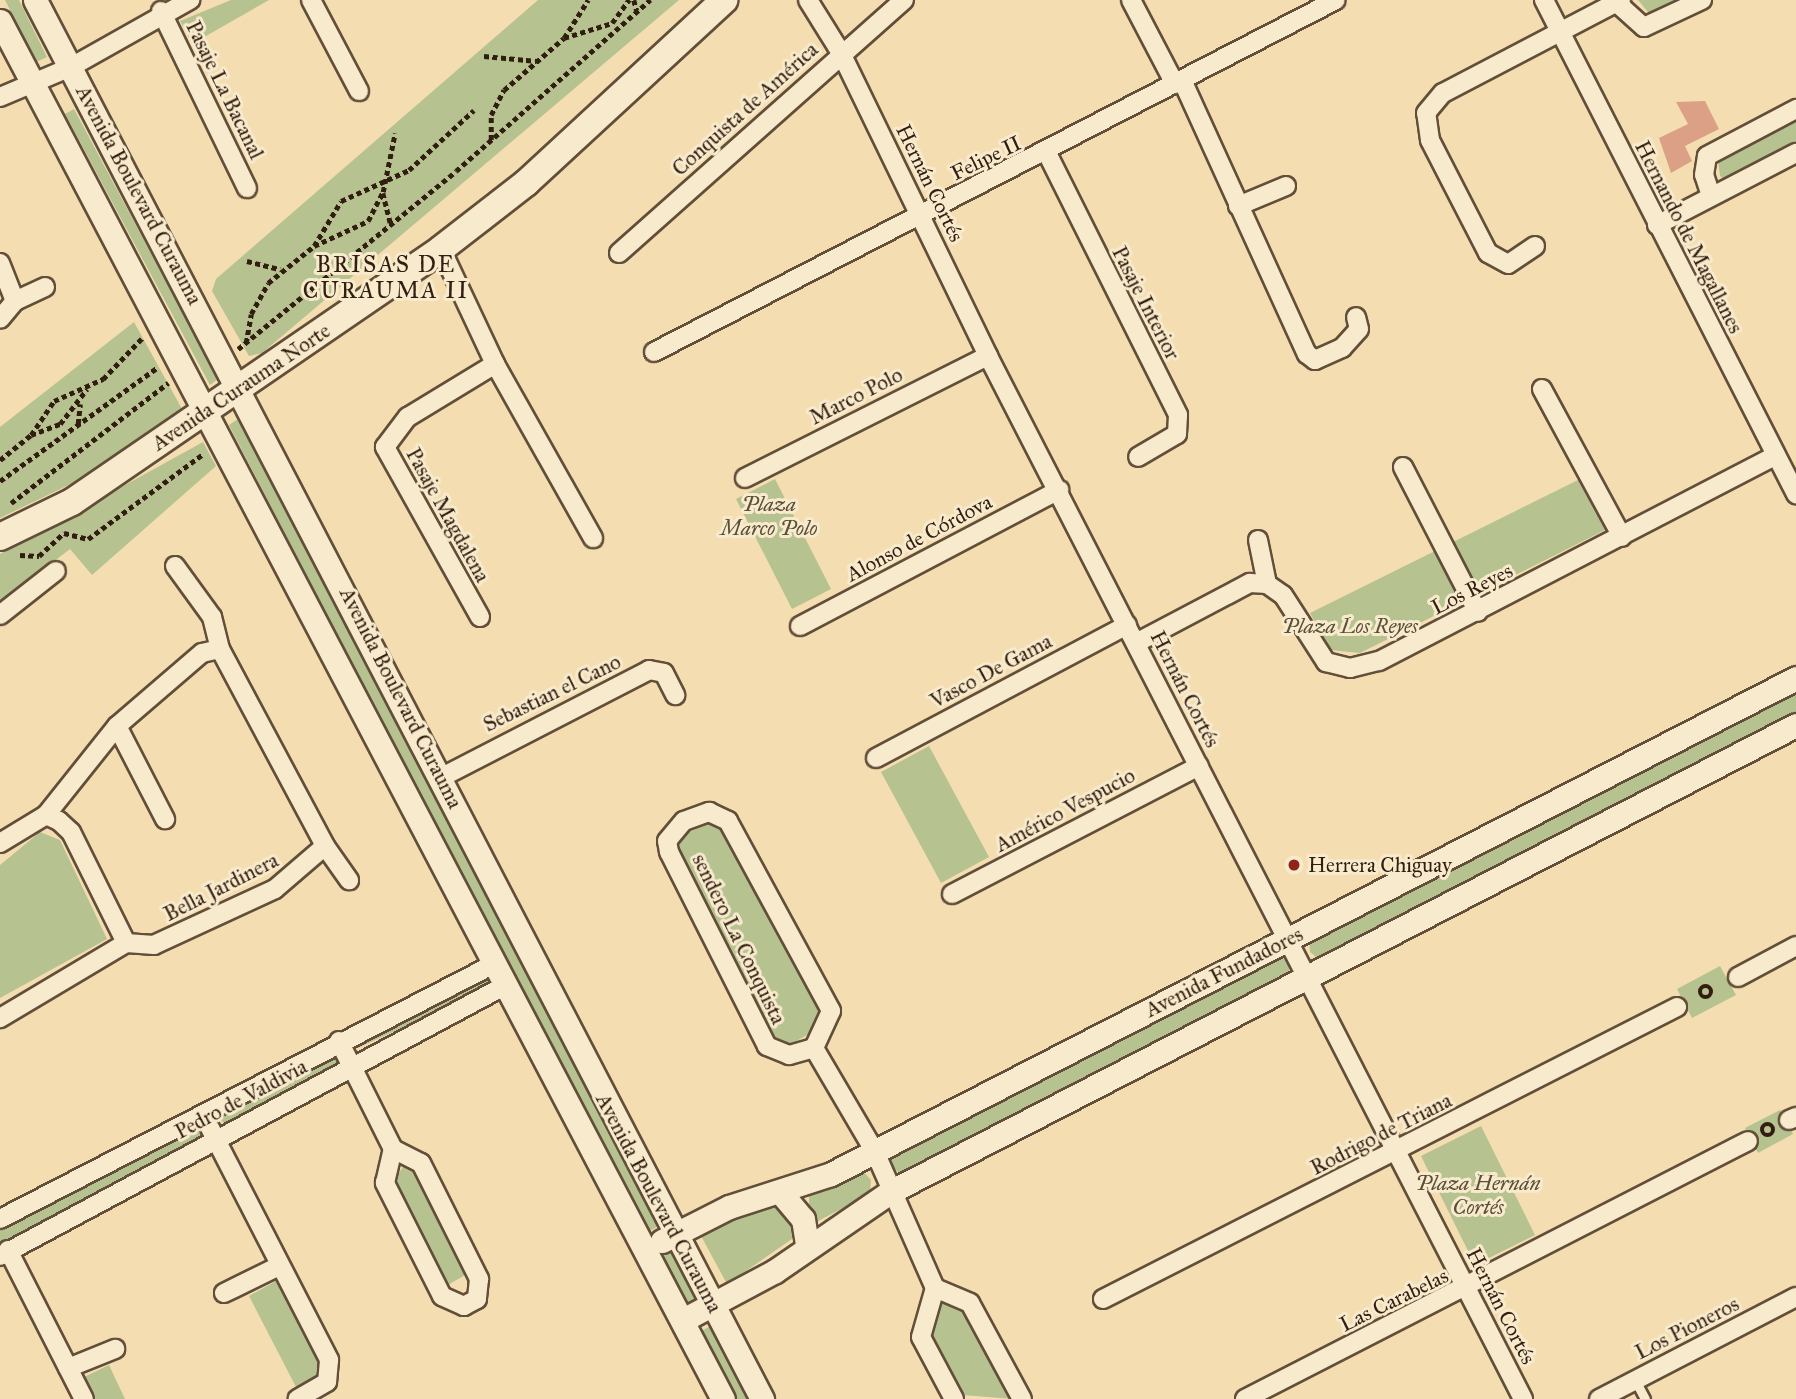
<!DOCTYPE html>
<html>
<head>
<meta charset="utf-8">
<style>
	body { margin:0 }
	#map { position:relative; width:1796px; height:1399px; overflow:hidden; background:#f4deb1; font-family:"IM FELL Great Primer",serif }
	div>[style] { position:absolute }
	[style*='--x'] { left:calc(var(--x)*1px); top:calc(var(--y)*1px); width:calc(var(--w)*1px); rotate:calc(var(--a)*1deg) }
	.green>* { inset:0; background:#b6c28f }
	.building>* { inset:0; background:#dca086 }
	.path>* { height:4.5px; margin-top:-2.25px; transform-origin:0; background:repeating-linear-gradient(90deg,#321e11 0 5px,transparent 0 8.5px) }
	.path>.ring { margin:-2.25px; padding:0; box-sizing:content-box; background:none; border:4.5px solid #321e11; border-radius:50% }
	.roads { filter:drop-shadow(2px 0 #624e39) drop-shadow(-2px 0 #624e39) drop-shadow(0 2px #624e39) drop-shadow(0 -2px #624e39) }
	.service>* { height:9px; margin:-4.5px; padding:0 4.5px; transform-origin:4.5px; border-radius:4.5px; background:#f8eacc }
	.minor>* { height:18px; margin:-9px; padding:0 9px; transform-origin:9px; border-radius:9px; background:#f8eacc }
	.tertiary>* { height:23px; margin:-11.5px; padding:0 11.5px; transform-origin:11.5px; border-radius:11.5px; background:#f8eacc }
	.secondary>* { height:26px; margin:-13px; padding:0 13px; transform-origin:13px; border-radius:13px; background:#f8eacc }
	.dots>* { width:19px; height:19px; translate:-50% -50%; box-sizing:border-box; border:4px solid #f8eacc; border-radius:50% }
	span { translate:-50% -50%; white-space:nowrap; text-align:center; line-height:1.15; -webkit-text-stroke:6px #f8eacc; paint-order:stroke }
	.street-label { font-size:21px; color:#321e11 }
	.park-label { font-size:21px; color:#5a4f37; font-style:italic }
	.poi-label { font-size:21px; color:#321e11 }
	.left { translate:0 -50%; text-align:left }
	.neighbourhood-label { font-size:23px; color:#321e11; letter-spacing:2px }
</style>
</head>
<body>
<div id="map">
	<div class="green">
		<div style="clip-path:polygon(5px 0,19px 0,47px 57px,36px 62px)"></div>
		<div style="clip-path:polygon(231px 0,269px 0,192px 44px,180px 21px)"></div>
		<div style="clip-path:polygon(538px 0,679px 0,262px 353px,249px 356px,212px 291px,216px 279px)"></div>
		<div style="clip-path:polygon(1638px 0,1684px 0,1652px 17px)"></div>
		<div style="clip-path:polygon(74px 109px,218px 379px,210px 385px,65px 114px)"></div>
		<div style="clip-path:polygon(1796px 116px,1796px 147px,1727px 181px,1720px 176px,1718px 160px)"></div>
		<div style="clip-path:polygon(134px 322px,182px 409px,77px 481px,0 518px,0 427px)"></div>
		<div style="clip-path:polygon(241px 417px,660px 1225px,645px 1234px,229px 425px)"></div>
		<div style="clip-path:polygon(203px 442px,216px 466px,92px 575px,70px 549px,0 603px,0 554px)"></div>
		<div style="clip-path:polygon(775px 479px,831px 589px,792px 609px,736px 499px)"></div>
		<div style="clip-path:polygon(1578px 480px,1605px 530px,1360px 653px,1330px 650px,1310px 613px)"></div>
		<div style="clip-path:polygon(1796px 688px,1796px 716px,1321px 961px,1310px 952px,1309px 938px)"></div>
		<div style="clip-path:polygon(929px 746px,989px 857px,941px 883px,881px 772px)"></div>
		<div style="clip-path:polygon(720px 819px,822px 1013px,819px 1028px,788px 1046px,778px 1045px,677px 844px,682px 835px)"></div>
		<div style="clip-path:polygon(40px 832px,60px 840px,107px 939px,0 998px,0 865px)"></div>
		<div style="clip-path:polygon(1278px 955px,1288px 962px,1290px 976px,900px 1174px,892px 1166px,890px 1153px)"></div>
		<div style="clip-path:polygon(1720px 966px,1736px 995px,1692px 1018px,1677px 989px)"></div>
		<div style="clip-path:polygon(488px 975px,494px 985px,358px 1048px,359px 1043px)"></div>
		<div style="clip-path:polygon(336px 1054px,342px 1062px,228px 1124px,221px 1121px,223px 1113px)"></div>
		<div style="clip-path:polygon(1780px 1110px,1793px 1134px,1758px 1153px,1745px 1128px)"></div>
		<div style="clip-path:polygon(198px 1126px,203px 1136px,0 1247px,0 1228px)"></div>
		<div style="clip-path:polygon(1481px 1126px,1535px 1235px,1475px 1265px,1421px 1156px)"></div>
		<div style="clip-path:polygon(403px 1167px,418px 1175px,467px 1274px,446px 1286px,395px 1178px)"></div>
		<div style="clip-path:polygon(860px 1168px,871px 1180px,870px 1194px,818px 1221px,809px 1210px,809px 1194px)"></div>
		<div style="clip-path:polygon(771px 1205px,792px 1222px,792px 1239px,727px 1284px,700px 1234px)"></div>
		<div style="clip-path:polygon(671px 1251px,695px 1299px,683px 1305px,658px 1257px)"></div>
		<div style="clip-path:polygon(276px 1281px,324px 1373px,296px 1387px,249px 1296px)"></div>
		<div style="clip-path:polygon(939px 1300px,969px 1311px,1013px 1399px,962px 1395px,930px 1337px)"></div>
		<div style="clip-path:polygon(712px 1325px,751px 1399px,733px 1399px,698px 1333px)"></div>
		<div style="clip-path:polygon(109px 1365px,125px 1399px,92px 1399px,82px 1378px)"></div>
	</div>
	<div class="building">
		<div style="clip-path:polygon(1705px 101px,1719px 129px,1685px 146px,1692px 161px,1671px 173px,1659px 138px,1688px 124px,1676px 102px)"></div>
	</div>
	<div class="path">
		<div style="--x:634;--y:0;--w:11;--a:75"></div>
		<div style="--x:564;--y:38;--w:50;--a:-17.4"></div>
		<div style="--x:612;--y:23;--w:29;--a:-54"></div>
		<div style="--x:484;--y:56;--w:53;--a:5.4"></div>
		<div style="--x:491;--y:140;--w:25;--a:-90"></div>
		<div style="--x:491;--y:115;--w:28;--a:-63"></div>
		<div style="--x:504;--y:90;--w:79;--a:-40.9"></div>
		<div style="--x:564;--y:38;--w:45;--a:-57.7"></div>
		<div style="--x:383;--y:193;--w:33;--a:76"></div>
		<div style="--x:314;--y:246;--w:60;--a:-24.8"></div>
		<div style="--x:368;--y:221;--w:33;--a:-63"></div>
		<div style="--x:383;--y:192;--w:60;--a:-78.5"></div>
		<div style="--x:247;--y:261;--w:34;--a:14"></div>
		<div style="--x:246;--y:343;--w:29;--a:-80"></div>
		<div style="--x:251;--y:314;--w:35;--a:-61"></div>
		<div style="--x:268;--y:283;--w:59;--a:-38.8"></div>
		<div style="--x:314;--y:246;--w:52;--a:-59"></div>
		<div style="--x:341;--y:201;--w:75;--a:-24.5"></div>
		<div style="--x:409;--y:170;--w:88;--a:-42.7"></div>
		<div style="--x:238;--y:349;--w:281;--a:-39.2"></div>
		<div style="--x:456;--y:171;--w:259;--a:-41.4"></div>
		<div style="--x:78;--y:424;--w:20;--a:-84"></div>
		<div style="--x:31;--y:435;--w:31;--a:-21"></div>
		<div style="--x:60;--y:424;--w:44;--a:-52.4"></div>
		<div style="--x:0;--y:460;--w:40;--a:-39"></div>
		<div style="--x:31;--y:435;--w:41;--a:-55.9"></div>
		<div style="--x:54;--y:401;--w:54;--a:-24.2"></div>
		<div style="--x:103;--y:379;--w:58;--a:-46.4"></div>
		<div style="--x:0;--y:481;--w:195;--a:-35.8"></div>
		<div style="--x:11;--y:503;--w:198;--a:-37.4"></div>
		<div style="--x:20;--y:555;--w:19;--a:3"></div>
		<div style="--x:39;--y:556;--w:34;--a:-43"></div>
		<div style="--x:64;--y:533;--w:25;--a:14"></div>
		<div style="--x:88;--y:539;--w:143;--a:-36.5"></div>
		<div class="ring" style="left:1700px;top:986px;width:7.5px;height:7.5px"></div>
		<div class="ring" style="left:1762px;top:1124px;width:7.5px;height:7.5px"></div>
	</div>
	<div class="roads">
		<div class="service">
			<div style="--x:1635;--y:1380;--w:21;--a:62"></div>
		</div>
		<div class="minor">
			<div style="--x:311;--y:0;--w:103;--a:62.2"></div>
			<div style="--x:808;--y:0;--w:62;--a:58.1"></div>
			<div style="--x:841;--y:53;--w:337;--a:64.1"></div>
			<div style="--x:988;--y:356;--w:1172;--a:62.84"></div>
			<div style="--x:1131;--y:0;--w:95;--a:62.4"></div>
			<div style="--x:1544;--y:0;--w:555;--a:62.97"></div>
			<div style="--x:1617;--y:3;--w:36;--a:42"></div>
			<div style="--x:1644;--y:27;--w:64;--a:-25"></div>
			<div style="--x:161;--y:11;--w:197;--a:64.1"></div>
			<div style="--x:1182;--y:80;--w:301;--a:65.5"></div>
			<div style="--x:1307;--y:354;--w:10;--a:37"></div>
			<div style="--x:1315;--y:360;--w:30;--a:-24"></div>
			<div style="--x:1342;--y:348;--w:25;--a:-48"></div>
			<div style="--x:1359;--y:329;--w:12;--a:-104"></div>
			<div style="--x:0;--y:97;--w:77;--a:-22.9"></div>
			<div style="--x:71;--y:67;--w:137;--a:-29.4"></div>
			<div style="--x:1047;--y:153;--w:293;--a:63.4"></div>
			<div style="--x:1178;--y:415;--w:19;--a:93"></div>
			<div style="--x:1177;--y:434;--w:45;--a:149.5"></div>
			<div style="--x:1711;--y:196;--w:22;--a:-108"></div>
			<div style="--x:1704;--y:175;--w:19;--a:-81"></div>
			<div style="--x:1707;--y:156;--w:101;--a:-27.8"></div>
			<div style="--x:1238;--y:206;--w:52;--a:-22.6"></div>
			<div style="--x:1657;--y:225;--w:157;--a:-27.4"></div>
			<div style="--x:1535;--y:246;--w:32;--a:146"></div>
			<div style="--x:1508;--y:264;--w:23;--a:-151"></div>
			<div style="--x:1488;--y:253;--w:127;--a:-117.2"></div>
			<div style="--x:1430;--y:140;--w:27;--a:-98"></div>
			<div style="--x:1426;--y:113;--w:26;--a:-50"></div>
			<div style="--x:1443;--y:93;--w:201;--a:-27.6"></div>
			<div style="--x:441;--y:249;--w:127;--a:64.8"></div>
			<div style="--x:495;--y:364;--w:200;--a:60.6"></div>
			<div style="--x:619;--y:253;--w:381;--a:-41.6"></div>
			<div style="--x:0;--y:263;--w:41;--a:68.5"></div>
			<div style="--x:15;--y:301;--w:23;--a:130"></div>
			<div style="--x:15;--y:301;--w:33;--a:-25"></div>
			<div style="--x:654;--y:352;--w:767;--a:-27.3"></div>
			<div style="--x:1542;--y:389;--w:168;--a:61.6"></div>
			<div style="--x:1403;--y:467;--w:163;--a:62.7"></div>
			<div style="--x:745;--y:478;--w:272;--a:-26.7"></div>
			<div style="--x:1258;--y:540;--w:45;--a:78.4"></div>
			<div style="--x:175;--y:566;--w:63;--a:54"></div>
			<div style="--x:212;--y:617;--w:33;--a:76"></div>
			<div style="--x:0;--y:615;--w:71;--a:-38.2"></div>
			<div style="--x:480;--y:617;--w:195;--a:-119.2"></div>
			<div style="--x:385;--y:447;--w:38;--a:-53"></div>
			<div style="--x:408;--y:417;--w:102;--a:-31.3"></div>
			<div style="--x:800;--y:626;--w:293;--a:-27.7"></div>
			<div style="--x:1136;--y:643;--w:129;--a:-27.8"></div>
			<div style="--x:1250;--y:583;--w:17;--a:3"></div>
			<div style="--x:1267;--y:584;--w:19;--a:35"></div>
			<div style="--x:1283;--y:595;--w:80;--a:57.3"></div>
			<div style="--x:1326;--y:662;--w:25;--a:14"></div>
			<div style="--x:1350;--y:668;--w:30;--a:-14"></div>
			<div style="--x:1379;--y:661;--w:447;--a:-27.4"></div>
			<div style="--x:117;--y:726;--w:105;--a:62.7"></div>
			<div style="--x:876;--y:758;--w:284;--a:-27.9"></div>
			<div style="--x:442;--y:777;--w:233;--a:-27.3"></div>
			<div style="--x:649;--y:670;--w:15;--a:11"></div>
			<div style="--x:664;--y:673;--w:25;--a:63"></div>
			<div style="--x:709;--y:812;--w:21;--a:25"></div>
			<div style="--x:728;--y:821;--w:216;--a:61.5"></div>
			<div style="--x:831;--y:1011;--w:41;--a:114.7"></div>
			<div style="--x:814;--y:1048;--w:26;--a:164"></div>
			<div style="--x:789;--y:1055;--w:24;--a:-158"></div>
			<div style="--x:767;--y:1046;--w:217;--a:-116.8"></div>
			<div style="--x:669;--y:852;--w:11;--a:-100"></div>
			<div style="--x:667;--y:841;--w:26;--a:-50"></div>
			<div style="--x:684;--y:821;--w:27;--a:-20"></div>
			<div style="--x:46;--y:815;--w:114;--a:-51.4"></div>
			<div style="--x:117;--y:726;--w:112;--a:-40.7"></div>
			<div style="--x:202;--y:653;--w:18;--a:-13"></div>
			<div style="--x:220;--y:649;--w:223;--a:61.9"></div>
			<div style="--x:325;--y:846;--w:66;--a:139.3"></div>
			<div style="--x:275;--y:889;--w:133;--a:155.2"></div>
			<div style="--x:154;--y:945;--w:28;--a:-176"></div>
			<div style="--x:0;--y:843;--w:54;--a:-31.3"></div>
			<div style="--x:46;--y:815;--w:14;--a:25"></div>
			<div style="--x:59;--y:821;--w:16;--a:43"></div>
			<div style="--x:71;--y:832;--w:124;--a:63.6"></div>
			<div style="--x:126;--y:943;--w:147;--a:149.2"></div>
			<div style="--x:325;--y:846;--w:42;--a:54.8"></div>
			<div style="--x:952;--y:894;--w:278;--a:-27.4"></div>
			<div style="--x:1738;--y:977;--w:66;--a:-28.1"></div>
			<div style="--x:339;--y:1041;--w:121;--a:63.4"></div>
			<div style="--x:393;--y:1149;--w:31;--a:27"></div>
			<div style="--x:421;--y:1163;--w:130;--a:63.4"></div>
			<div style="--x:479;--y:1279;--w:20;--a:96"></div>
			<div style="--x:477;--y:1299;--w:15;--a:152"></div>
			<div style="--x:464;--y:1306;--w:24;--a:-156"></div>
			<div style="--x:442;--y:1296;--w:127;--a:-116.8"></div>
			<div style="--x:385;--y:1183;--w:35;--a:-77"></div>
			<div style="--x:814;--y:1048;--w:121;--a:59.6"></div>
			<div style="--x:875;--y:1152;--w:149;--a:66.2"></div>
			<div style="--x:1789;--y:1120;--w:8;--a:-23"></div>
			<div style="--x:210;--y:1128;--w:261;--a:62.8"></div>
			<div style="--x:329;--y:1360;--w:22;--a:95"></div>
			<div style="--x:327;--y:1382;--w:34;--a:150"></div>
			<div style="--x:0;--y:1219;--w:558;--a:-27.3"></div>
			<div style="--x:8;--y:1250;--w:167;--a:63"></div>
			<div style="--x:0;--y:1256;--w:574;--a:-28.17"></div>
			<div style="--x:224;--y:1293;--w:61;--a:-26.1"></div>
			<div style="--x:1103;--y:1299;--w:644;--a:-26.96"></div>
			<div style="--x:68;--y:1368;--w:51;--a:-22"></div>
			<div style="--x:954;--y:1399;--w:70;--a:-118"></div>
			<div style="--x:921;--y:1337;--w:51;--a:-74.1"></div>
			<div style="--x:935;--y:1288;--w:38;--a:23"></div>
			<div style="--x:970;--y:1303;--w:109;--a:61.6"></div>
			<div style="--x:1245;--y:1399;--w:565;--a:-27.15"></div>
			<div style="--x:1599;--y:1399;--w:222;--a:-27.4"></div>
		</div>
		<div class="tertiary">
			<div style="--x:35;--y:0;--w:1577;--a:62.54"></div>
			<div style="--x:0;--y:21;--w:1556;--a:62.32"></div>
			<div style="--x:781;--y:1193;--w:34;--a:50"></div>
			<div style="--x:803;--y:1219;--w:25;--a:81"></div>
			<div style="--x:662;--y:1241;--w:75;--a:-26.9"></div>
			<div style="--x:729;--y:1207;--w:107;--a:-17.9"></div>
			<div style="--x:831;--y:1174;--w:1085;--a:-27.2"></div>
			<div style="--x:683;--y:1320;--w:104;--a:-28"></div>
			<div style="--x:775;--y:1271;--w:140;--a:-34.5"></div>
			<div style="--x:890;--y:1192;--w:1019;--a:-27.27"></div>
		</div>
		<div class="secondary">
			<div style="--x:0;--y:537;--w:80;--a:-25.9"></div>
			<div style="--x:72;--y:502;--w:447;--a:-34.4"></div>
			<div style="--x:441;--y:249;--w:108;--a:-37.8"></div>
			<div style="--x:526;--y:183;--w:270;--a:-42.7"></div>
		</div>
	</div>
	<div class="dots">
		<div style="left:1294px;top:865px;background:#8f2418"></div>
	</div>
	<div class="street-label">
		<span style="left:225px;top:90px;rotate:64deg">Pasaje La Bacanal</span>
		<span style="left:745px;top:109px;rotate:-42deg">Conquista de América</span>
		<span style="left:986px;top:158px;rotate:-26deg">Felipe II</span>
		<span style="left:930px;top:183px;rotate:64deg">Hernán Cortés</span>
		<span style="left:139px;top:195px;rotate:62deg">Avenida Boulevard Curauma</span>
		<span style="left:1689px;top:237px;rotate:63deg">Hernando de Magallanes</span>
		<span style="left:1146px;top:303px;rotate:63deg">Pasaje Interior</span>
		<span style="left:241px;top:387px;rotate:-34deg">Avenida Curauma Norte</span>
		<span style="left:856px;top:396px;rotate:-27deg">Marco Polo</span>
		<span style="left:448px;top:515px;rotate:61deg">Pasaje Magdalena</span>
		<span style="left:919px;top:538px;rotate:-28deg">Alonso de Córdova</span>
		<span style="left:1472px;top:589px;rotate:-27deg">Los Reyes</span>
		<span style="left:991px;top:671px;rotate:-28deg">Vasco De Gama</span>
		<span style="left:1185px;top:689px;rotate:63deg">Hernán Cortés</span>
		<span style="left:552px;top:693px;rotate:-26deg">Sebastian el Cano</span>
		<span style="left:401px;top:698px;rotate:63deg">Avenida Boulevard Curauma</span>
		<span style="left:1065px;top:810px;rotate:-28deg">Américo Vespucio</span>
		<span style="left:221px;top:887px;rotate:-27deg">Bella Jardinera</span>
		<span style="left:739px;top:939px;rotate:64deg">sendero La Conquista</span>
		<span style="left:1224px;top:972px;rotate:-27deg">Avenida Fundadores</span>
		<span style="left:241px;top:1099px;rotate:-28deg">Pedro de Valdivia</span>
		<span style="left:1381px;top:1134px;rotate:-27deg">Rodrigo de Triana</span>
		<span style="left:659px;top:1203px;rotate:62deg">Avenida Boulevard Curauma</span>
		<span style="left:1394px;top:1300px;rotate:-26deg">Las Carabelas</span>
		<span style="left:1501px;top:1306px;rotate:63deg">Hernán Cortés</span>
		<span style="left:1687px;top:1328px;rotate:-27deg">Los Pioneros</span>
	</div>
	<div class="park-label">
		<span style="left:769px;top:516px">Plaza<br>Marco Polo</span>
		<span style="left:1350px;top:626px">Plaza Los Reyes</span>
		<span style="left:1478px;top:1195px">Plaza Hernán<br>Cortés</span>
	</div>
	<div class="poi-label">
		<span class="left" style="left:1308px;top:865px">Herrera Chiguay</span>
	</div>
	<div class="neighbourhood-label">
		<span style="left:386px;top:277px">BRISAS DE<br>CURAUMA II</span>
	</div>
</div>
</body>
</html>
